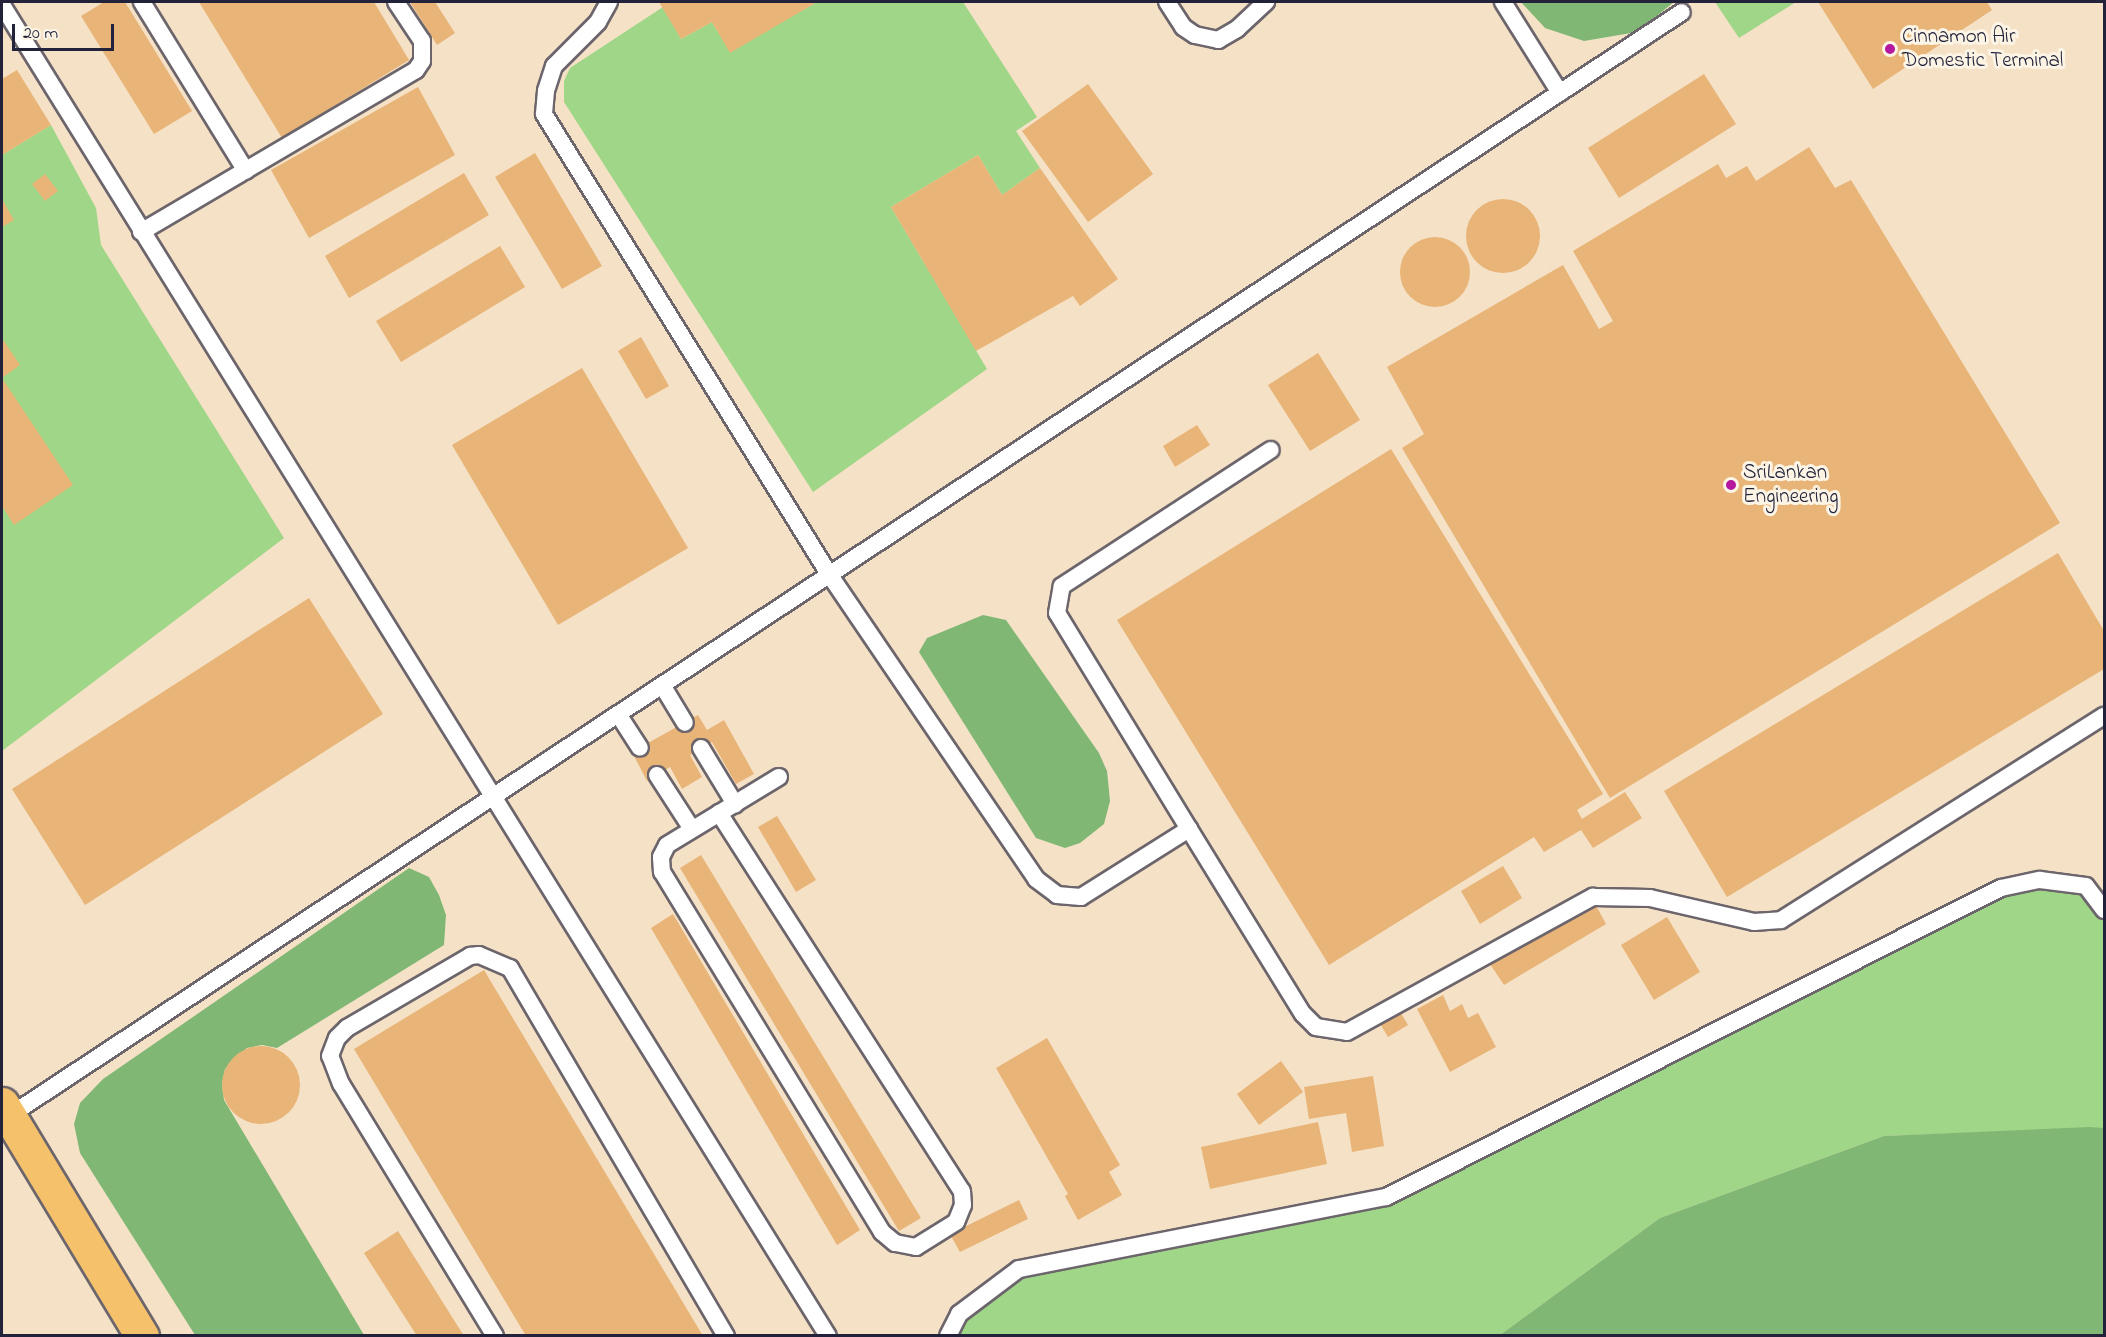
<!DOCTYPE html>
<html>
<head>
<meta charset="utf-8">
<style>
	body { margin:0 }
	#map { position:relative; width:2106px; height:1337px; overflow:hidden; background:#f5e1c6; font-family:"Indie Flower",sans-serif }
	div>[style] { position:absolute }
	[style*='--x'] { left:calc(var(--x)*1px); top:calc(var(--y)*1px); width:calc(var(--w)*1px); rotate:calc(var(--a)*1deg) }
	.green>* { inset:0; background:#a0d687 }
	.forest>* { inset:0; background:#80b774 }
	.building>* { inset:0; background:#e8b477 }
	.round { border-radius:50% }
	.roads { filter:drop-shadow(2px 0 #6c656c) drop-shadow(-2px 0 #6c656c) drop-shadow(0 2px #6c656c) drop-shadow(0 -2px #6c656c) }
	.service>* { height:16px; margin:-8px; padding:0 8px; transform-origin:8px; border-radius:8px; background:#fff }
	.primary>* { height:33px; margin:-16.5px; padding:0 16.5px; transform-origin:16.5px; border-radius:16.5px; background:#f5c16b }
	.dots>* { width:16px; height:16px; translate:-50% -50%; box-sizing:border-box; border:3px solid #fcf5e5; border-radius:50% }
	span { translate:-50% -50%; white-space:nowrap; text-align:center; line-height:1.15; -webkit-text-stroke:6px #fcf5e5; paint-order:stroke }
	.poi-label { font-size:21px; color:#22223b }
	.left { translate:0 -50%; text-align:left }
	.frame { position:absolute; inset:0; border:3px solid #22223b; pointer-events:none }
	.scale { position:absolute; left:12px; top:24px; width:102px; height:27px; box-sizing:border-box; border:3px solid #22223b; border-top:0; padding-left:8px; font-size:18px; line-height:21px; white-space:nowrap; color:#22223b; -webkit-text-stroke:4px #fcf5e5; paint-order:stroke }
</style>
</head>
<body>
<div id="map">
	<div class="green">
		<div style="clip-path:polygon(817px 2px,963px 2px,1037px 117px,1016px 131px,1040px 168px,1002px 195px,978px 155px,891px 207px,987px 369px,813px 492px,564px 102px,564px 81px,570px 68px,663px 7px,681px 39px,712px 22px,730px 52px)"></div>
		<div style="clip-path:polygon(1715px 2px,1796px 2px,1739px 38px)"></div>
		<div style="clip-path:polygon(51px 125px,96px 208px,101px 245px,284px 538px,2px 751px,2px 155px)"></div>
		<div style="clip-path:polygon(2086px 886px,2104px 910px,2104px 1128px,1884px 1136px,1660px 1218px,1500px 1335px,948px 1336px,1019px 1269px,1386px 1197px,2001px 888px)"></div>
	</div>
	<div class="forest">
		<div style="clip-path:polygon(1521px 2px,1674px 2px,1637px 32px,1584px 41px,1545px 28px)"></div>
		<div style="clip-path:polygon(983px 615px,1006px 620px,1099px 753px,1107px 771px,1110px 801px,1104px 824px,1080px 843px,1065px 848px,1036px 838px,919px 652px,927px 638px)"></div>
		<div style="clip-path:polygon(409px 868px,429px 877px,439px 895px,446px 915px,444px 945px,277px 1048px,262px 1045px,247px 1048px,225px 1069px,222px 1084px,224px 1100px,364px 1335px,195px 1335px,80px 1153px,74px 1124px,80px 1103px,103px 1079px)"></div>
		<div style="clip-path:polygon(2089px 1127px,2104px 1128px,2104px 1335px,1500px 1335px,1660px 1218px,1884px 1136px)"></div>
	</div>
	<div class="building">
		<div style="clip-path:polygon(104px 2px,125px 2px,192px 111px,154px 134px,81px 16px)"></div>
		<div style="clip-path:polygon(199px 2px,374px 2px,409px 60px,282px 138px)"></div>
		<div style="clip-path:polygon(410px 2px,435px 2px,455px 33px,437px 45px)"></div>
		<div style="clip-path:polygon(659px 2px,817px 2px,730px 53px,712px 22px,681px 39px)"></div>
		<div style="clip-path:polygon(1818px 2px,1987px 2px,1992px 10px,1873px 89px)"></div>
		<div style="clip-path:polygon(17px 70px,51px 125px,2px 155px,2px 79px)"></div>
		<div style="clip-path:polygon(1704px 74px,1736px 124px,1619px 198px,1588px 148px)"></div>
		<div style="clip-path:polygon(1088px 84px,1153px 174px,1088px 222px,1022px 131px)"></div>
		<div style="clip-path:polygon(418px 87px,455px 155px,309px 238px,271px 170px)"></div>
		<div style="clip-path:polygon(1809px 147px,1835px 188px,1851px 180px,2060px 523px,1610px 798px,1402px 448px,1424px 434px,1387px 367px,1563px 265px,1599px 329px,1613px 321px,1573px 251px,1718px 164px,1726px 178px,1747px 166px,1756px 181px)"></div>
		<div style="clip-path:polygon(535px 153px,602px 266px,562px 289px,495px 177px)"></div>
		<div style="clip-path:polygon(978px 155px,1002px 195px,1040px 168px,1118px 279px,1080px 306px,1073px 296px,976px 351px,891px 207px)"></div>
		<div style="clip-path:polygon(464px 173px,489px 215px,349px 298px,325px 256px)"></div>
		<div style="clip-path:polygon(45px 174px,58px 191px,45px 201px,32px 184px)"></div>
		<div style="clip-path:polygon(2px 199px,14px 220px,2px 227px)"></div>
		<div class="round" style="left:1466px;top:199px;width:74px;height:74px"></div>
		<div class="round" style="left:1400px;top:237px;width:70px;height:70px"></div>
		<div style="clip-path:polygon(500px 246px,525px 287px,401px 362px,376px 321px)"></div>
		<div style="clip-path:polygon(641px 337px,669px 386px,646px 399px,618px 351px)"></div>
		<div style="clip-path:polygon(2px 338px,20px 365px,2px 378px,73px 485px,14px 525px,2px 506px)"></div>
		<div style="clip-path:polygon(1318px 353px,1360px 420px,1310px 451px,1268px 385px)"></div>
		<div style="clip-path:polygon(582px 368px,688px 548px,558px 625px,452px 445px)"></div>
		<div style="clip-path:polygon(1197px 425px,1210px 445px,1175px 467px,1163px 446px)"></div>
		<div style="clip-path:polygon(1391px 449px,1603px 794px,1577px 810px,1582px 819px,1625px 792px,1642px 818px,1593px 848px,1581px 830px,1544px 852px,1534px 837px,1329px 965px,1117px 620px)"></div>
		<div style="clip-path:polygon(2058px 553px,2104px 631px,2104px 669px,1727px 897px,1664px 791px)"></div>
		<div style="clip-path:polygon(309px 598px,383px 714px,85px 905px,12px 789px)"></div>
		<div style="clip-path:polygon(698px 715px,707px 730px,724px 720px,754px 774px,736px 784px,712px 742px,690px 755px,702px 777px,682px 789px,670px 767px,647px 781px,632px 752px)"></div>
		<div style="clip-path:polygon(777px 816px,816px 880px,796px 892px,758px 827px)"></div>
		<div style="clip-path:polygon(701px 855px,921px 1218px,899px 1231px,680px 868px)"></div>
		<div style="clip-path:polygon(1503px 866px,1522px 898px,1480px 924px,1461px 891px)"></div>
		<div style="clip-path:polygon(1594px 902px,1606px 924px,1504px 985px,1490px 964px)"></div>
		<div style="clip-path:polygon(673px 914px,860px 1230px,837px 1245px,651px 928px)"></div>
		<div style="clip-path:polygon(1667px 917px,1700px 972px,1654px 1000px,1621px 945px)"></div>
		<div style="clip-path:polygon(484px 970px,703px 1336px,526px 1336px,354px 1049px)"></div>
		<div style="clip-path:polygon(1443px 995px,1450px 1011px,1462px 1004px,1468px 1018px,1478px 1013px,1496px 1047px,1450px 1072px,1417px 1009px)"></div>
		<div style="clip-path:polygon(1398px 1008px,1408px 1025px,1388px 1037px,1378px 1020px)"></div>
		<div style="clip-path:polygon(1047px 1038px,1120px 1165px,1109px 1172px,1122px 1195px,1078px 1220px,1065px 1196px,1068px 1194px,996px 1068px)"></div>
		<div class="round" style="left:222px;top:1046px;width:78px;height:78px"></div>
		<div style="clip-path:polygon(1281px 1061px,1303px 1092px,1259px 1125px,1237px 1094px)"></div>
		<div style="clip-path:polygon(1373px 1076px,1384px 1146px,1352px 1152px,1346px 1113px,1309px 1119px,1304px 1087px)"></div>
		<div style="clip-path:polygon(1318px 1122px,1327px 1164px,1210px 1189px,1201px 1147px)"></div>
		<div style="clip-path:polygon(1019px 1200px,1028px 1219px,960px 1252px,950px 1234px)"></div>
		<div style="clip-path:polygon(398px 1231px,464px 1336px,417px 1336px,364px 1253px)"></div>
	</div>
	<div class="roads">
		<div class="service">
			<div style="--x:142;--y:2;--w:198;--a:58.4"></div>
			<div style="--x:609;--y:2;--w:23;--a:119"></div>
			<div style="--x:598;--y:22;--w:62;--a:135"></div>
			<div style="--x:554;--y:66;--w:26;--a:108"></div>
			<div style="--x:546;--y:91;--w:23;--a:95"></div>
			<div style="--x:544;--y:114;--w:541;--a:58.22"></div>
			<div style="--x:829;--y:574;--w:369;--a:55.8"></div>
			<div style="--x:1036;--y:879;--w:26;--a:37"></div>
			<div style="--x:1057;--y:895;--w:24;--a:5"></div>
			<div style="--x:1081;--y:897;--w:128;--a:-32.2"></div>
			<div style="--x:1189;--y:829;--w:253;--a:-121.4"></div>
			<div style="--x:1057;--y:613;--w:27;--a:-80"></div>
			<div style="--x:1062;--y:586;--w:249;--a:-33.1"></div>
			<div style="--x:1167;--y:2;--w:30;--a:57"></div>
			<div style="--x:1183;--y:27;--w:14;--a:34"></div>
			<div style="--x:1195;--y:35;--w:24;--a:12"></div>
			<div style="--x:1218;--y:40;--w:22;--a:-30"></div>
			<div style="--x:1237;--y:29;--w:40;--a:-43"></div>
			<div style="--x:1503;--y:2;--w:107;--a:57.9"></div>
			<div style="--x:2;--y:5;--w:1566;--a:58.18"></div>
			<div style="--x:141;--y:232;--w:319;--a:-30.5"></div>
			<div style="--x:416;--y:70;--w:11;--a:-56"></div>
			<div style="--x:422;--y:61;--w:20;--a:-90"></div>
			<div style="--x:422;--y:41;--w:47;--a:-123.7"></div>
			<div style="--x:662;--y:685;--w:44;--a:58.8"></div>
			<div style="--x:618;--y:714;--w:40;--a:57.1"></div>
			<div style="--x:701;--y:748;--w:66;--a:58.7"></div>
			<div style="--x:657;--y:775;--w:64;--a:57.1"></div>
			<div style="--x:719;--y:813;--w:449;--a:57.3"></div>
			<div style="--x:962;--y:1191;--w:14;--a:86"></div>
			<div style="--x:963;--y:1205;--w:18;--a:112"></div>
			<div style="--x:956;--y:1222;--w:47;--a:148"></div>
			<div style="--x:916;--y:1247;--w:21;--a:-169"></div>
			<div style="--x:895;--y:1243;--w:17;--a:-140"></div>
			<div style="--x:882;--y:1232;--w:422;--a:-121.4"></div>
			<div style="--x:662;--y:872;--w:15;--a:-94"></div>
			<div style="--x:661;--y:857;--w:13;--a:-63"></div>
			<div style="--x:667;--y:845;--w:131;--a:-31.3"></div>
			<div style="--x:1189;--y:829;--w:217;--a:58.4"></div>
			<div style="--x:1303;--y:1014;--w:18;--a:45"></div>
			<div style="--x:1316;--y:1027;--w:31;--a:9"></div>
			<div style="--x:1347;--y:1032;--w:281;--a:-28.8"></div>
			<div style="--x:1593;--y:897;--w:57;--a:1"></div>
			<div style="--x:1650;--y:898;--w:107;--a:13"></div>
			<div style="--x:1754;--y:922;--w:27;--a:-4"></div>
			<div style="--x:1781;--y:920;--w:382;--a:-32.3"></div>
			<div style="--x:9;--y:1116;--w:2004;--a:-33.42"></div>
			<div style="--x:495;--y:1336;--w:295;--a:-121.4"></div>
			<div style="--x:341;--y:1084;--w:30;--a:-111"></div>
			<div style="--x:330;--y:1056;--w:19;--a:-69"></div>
			<div style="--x:337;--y:1038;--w:14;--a:-45"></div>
			<div style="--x:347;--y:1028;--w:143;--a:-30.3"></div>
			<div style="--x:470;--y:956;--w:9;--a:-6"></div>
			<div style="--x:479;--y:955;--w:34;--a:23"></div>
			<div style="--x:510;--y:968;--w:427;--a:59.6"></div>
			<div style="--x:948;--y:1336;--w:25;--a:-63"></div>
			<div style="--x:959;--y:1314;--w:75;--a:-36.9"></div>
			<div style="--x:1019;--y:1269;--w:374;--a:-11.1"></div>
			<div style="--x:1386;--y:1197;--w:688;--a:-26.68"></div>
			<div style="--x:2001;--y:888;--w:40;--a:-12"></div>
			<div style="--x:2040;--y:880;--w:46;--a:7.4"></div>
			<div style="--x:2086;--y:886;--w:30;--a:53"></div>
		</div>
		<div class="primary">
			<div style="--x:2;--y:1104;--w:271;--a:58.9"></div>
		</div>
	</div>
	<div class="dots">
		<div style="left:1890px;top:49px;background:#b5179e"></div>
		<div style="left:1731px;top:485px;background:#b5179e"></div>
	</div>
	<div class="poi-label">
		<span class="left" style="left:1902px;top:49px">Cinnamon Air<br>Domestic Terminal</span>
		<span class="left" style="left:1743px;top:485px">SriLankan<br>Engineering</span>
	</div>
	<div class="frame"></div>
	<div class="scale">20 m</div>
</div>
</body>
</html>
